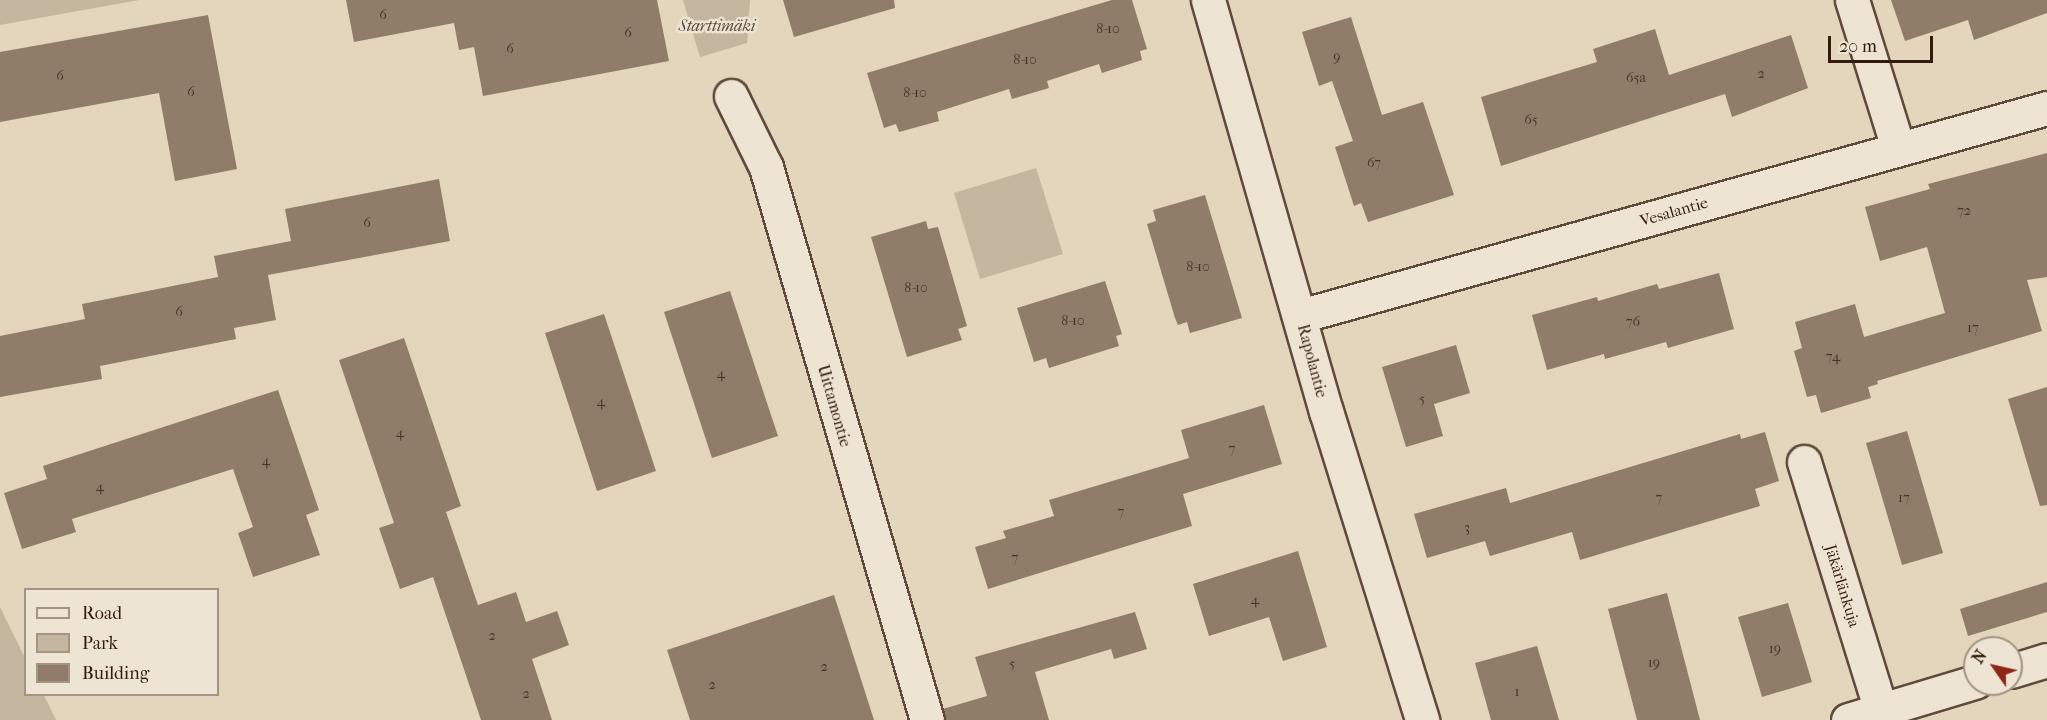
<!DOCTYPE html>
<html>
<head>
<meta charset="utf-8">
<style>
	body { margin:0 }
	#map { position:relative; width:2047px; height:720px; overflow:hidden; background:#e3d6bc; font-family:"IM FELL French Canon",serif }
	div>[style] { position:absolute }
	[style*='--x'] { left:calc(var(--x)*1px); top:calc(var(--y)*1px); width:calc(var(--w)*1px); rotate:calc(var(--a)*1deg) }
	.green>* { inset:0; background:#c5b69f }
	.building>* { inset:0; background:#8f7c69 }
	.roads { filter:drop-shadow(2px 0 #5f4a3b) drop-shadow(-2px 0 #5f4a3b) drop-shadow(0 2px #5f4a3b) drop-shadow(0 -2px #5f4a3b) }
	.street>* { height:33px; margin:-16.5px; padding:0 16.5px; transform-origin:16.5px; border-radius:16.5px; background:#ede4d3 }
	.secondary>* { height:33px; margin:-16.5px; padding:0 16.5px; transform-origin:16.5px; border-radius:16.5px; background:#ede4d3 }
	span { translate:-50% -50%; white-space:nowrap; text-align:center; line-height:1.15; -webkit-text-stroke:5px #ede4d3; paint-order:stroke }
	.number-label { font-size:14px; color:#4a3326 }
	.number-label span { -webkit-text-stroke-width:0 }
	.park-label { font-size:16px; color:#5f4a3b; font-style:italic }
	.street-label { font-size:16px; color:#331b10 }
	.legend { position:absolute; left:24px; top:588px; width:195px; height:108px; box-sizing:border-box; background:#ede4d3; border:2px solid #a39485; margin:0; padding:8px 10px; list-style:none; font-size:18px; color:#331b10 }
	.legend li { display:flex; align-items:center; gap:12px; height:30px }
	.legend b { width:30px; border:2px solid #a39485 }
	.north { position:absolute; left:1963px; top:636px; width:60px; height:60px; box-sizing:border-box; background:#ede4d3; border:2px solid #a39485; border-radius:50%; rotate:304deg; font-size:16px; font-weight:700; line-height:24px; text-align:center; color:#331b10 }
	.north::after { content:''; display:block; margin:auto; width:21px; height:27px; background:#8f2418; clip-path:polygon(50% 0,100% 100%,50% 72%,0 100%) }
	.scale { position:absolute; left:1828px; top:36px; width:105px; height:27px; box-sizing:border-box; border:3px solid #331b10; border-top:0; padding-left:8px; font-size:18px; line-height:21px; white-space:nowrap; color:#331b10; -webkit-text-stroke:4px #ede4d3; paint-order:stroke }
</style>
</head>
<body>
<div id="map">
	<div class="green">
		<div style="clip-path:polygon(0 0,139px 0,0 25px)"></div>
		<div style="clip-path:polygon(683px 0,750px 0,747px 43px,700px 57px)"></div>
		<div style="clip-path:polygon(1036px 168px,1063px 254px,980px 279px,954px 193px)"></div>
		<div style="clip-path:polygon(0 607px,25px 658px,26px 694px,44px 695px,56px 720px,0 720px)"></div>
	</div>
	<div class="building">
		<div style="clip-path:polygon(346px 0,657px 0,669px 61px,483px 96px,474px 47px,459px 50px,454px 23px,354px 42px)"></div>
		<div style="clip-path:polygon(783px 0,894px 0,895px 8px,794px 37px)"></div>
		<div style="clip-path:polygon(1112px 0,1132px 0,1147px 49px,1140px 51px,1142px 60px,1102px 73px,1099px 64px,1047px 81px,1049px 88px,1012px 99px,1009px 89px,937px 112px,939px 121px,899px 132px,896px 124px,884px 128px,867px 73px)"></div>
		<div style="clip-path:polygon(1891px 0,2047px 0,2047px 13px,1974px 40px,1968px 20px,1905px 41px)"></div>
		<div style="clip-path:polygon(208px 15px,237px 169px,175px 181px,159px 93px,0 122px,0 52px)"></div>
		<div style="clip-path:polygon(1351px 17px,1382px 115px,1423px 102px,1454px 195px,1368px 222px,1361px 203px,1354px 206px,1335px 147px,1353px 141px,1332px 81px,1319px 86px,1302px 32px)"></div>
		<div style="clip-path:polygon(1655px 29px,1669px 75px,1791px 35px,1808px 88px,1732px 117px,1725px 94px,1501px 166px,1481px 97px,1597px 62px,1593px 49px)"></div>
		<div style="clip-path:polygon(2047px 153px,2047px 277px,2027px 280px,2042px 331px,1877px 381px,1878px 384px,1868px 387px,1871px 398px,1821px 413px,1816px 395px,1807px 397px,1794px 351px,1802px 348px,1795px 322px,1855px 304px,1864px 337px,1945px 313px,1927px 247px,1880px 261px,1865px 207px,1930px 189px,1928px 184px)"></div>
		<div style="clip-path:polygon(439px 179px,450px 241px,268px 275px,276px 320px,234px 328px,236px 339px,100px 366px,102px 379px,0 397px,0 336px,85px 319px,82px 304px,218px 277px,214px 256px,291px 241px,285px 209px)"></div>
		<div style="clip-path:polygon(1205px 195px,1242px 318px,1190px 333px,1187px 322px,1178px 325px,1175px 318px,1147px 224px,1156px 221px,1153px 210px)"></div>
		<div style="clip-path:polygon(926px 221px,928px 229px,938px 227px,967px 326px,958px 329px,962px 340px,907px 357px,871px 237px)"></div>
		<div style="clip-path:polygon(1719px 273px,1734px 329px,1668px 348px,1666px 342px,1605px 359px,1604px 354px,1547px 370px,1532px 315px,1597px 297px,1598px 301px,1657px 284px,1659px 289px)"></div>
		<div style="clip-path:polygon(1105px 281px,1122px 334px,1116px 336px,1119px 346px,1049px 368px,1046px 358px,1034px 362px,1017px 308px)"></div>
		<div style="clip-path:polygon(730px 291px,778px 436px,712px 458px,664px 312px)"></div>
		<div style="clip-path:polygon(604px 314px,656px 471px,597px 491px,545px 333px)"></div>
		<div style="clip-path:polygon(404px 338px,461px 506px,446px 512px,478px 605px,516px 592px,526px 622px,557px 611px,569px 645px,532px 659px,552px 720px,481px 720px,433px 577px,400px 589px,379px 528px,394px 523px,339px 360px)"></div>
		<div style="clip-path:polygon(1456px 345px,1470px 393px,1434px 404px,1443px 436px,1406px 447px,1382px 367px)"></div>
		<div style="clip-path:polygon(2047px 387px,2047px 505px,2040px 506px,2008px 399px)"></div>
		<div style="clip-path:polygon(278px 390px,319px 510px,306px 515px,320px 555px,253px 577px,238px 533px,253px 527px,233px 469px,72px 519px,76px 532px,22px 549px,4px 493px,47px 479px,43px 466px)"></div>
		<div style="clip-path:polygon(1264px 405px,1282px 464px,1183px 494px,1192px 526px,988px 589px,975px 547px,1006px 538px,1003px 531px,1054px 516px,1049px 500px,1189px 458px,1181px 430px)"></div>
		<div style="clip-path:polygon(1907px 431px,1943px 553px,1902px 565px,1866px 443px)"></div>
		<div style="clip-path:polygon(1765px 432px,1779px 481px,1755px 489px,1760px 506px,1580px 560px,1572px 532px,1490px 556px,1485px 541px,1427px 558px,1414px 514px,1506px 488px,1510px 503px,1740px 434px,1741px 439px)"></div>
		<div style="clip-path:polygon(1298px 551px,1327px 647px,1283px 661px,1269px 617px,1209px 636px,1193px 584px)"></div>
		<div style="clip-path:polygon(2047px 582px,2047px 612px,1968px 636px,1960px 609px)"></div>
		<div style="clip-path:polygon(1667px 593px,1700px 720px,1637px 720px,1608px 609px)"></div>
		<div style="clip-path:polygon(834px 595px,874px 720px,690px 720px,667px 650px)"></div>
		<div style="clip-path:polygon(1788px 603px,1812px 682px,1762px 697px,1738px 617px)"></div>
		<div style="clip-path:polygon(1135px 612px,1147px 649px,1114px 659px,1111px 649px,1035px 672px,1049px 720px,945px 720px,943px 709px,987px 696px,975px 657px)"></div>
		<div style="clip-path:polygon(1537px 646px,1559px 720px,1491px 720px,1475px 663px)"></div>
	</div>
	<div class="roads">
		<div class="street">
			<div style="--x:1852;--y:0;--w:155;--a:72.7"></div>
			<div style="--x:731;--y:96;--w:79;--a:63.8"></div>
			<div style="--x:766;--y:167;--w:576;--a:73.77"></div>
			<div style="--x:1300;--y:316;--w:775;--a:-15.56"></div>
			<div style="--x:1804;--y:462;--w:260;--a:72.8"></div>
			<div style="--x:2011;--y:671;--w:38;--a:-17"></div>
			<div style="--x:1848;--y:720;--w:133;--a:-16.7"></div>
		</div>
		<div class="secondary">
			<div style="--x:1208;--y:0;--w:428;--a:74"></div>
			<div style="--x:1326;--y:411;--w:324;--a:72.7"></div>
		</div>
	</div>
	<div class="number-label">
		<span style="left:383px;top:15px">6</span>
		<span style="left:1108px;top:29px">8-10</span>
		<span style="left:628px;top:33px">6</span>
		<span style="left:510px;top:49px">6</span>
		<span style="left:1337px;top:57px">9</span>
		<span style="left:1025px;top:60px">8-10</span>
		<span style="left:1761px;top:74px">2</span>
		<span style="left:60px;top:76px">6</span>
		<span style="left:1636px;top:78px">65a</span>
		<span style="left:191px;top:92px">6</span>
		<span style="left:915px;top:93px">8-10</span>
		<span style="left:1531px;top:120px">65</span>
		<span style="left:1374px;top:163px">67</span>
		<span style="left:1964px;top:211px">72</span>
		<span style="left:367px;top:223px">6</span>
		<span style="left:1198px;top:267px">8-10</span>
		<span style="left:916px;top:288px">8-10</span>
		<span style="left:179px;top:312px">6</span>
		<span style="left:1073px;top:321px">8-10</span>
		<span style="left:1633px;top:322px">76</span>
		<span style="left:1973px;top:328px">17</span>
		<span style="left:1833px;top:357px">74</span>
		<span style="left:721px;top:374px">4</span>
		<span style="left:1422px;top:399px">5</span>
		<span style="left:601px;top:402px">4</span>
		<span style="left:400px;top:433px">4</span>
		<span style="left:1232px;top:449px">7</span>
		<span style="left:266px;top:461px">4</span>
		<span style="left:100px;top:487px">4</span>
		<span style="left:1659px;top:498px">7</span>
		<span style="left:1904px;top:498px">17</span>
		<span style="left:1121px;top:512px">7</span>
		<span style="left:1467px;top:528px">3</span>
		<span style="left:1015px;top:558px">7</span>
		<span style="left:1255px;top:600px">4</span>
		<span style="left:492px;top:636px">2</span>
		<span style="left:1775px;top:649px">19</span>
		<span style="left:1654px;top:663px">19</span>
		<span style="left:1012px;top:664px">5</span>
		<span style="left:824px;top:667px">2</span>
		<span style="left:712px;top:685px">2</span>
		<span style="left:1517px;top:692px">1</span>
		<span style="left:526px;top:694px">2</span>
	</div>
	<div class="park-label">
		<span style="left:717px;top:26px">Starttimäki</span>
	</div>
	<div class="street-label">
		<span style="left:1674px;top:212px;rotate:-16deg">Vesalantie</span>
		<span style="left:1312px;top:361px;rotate:75deg">Rapolantie</span>
		<span style="left:834px;top:406px;rotate:74deg">Uittamontie</span>
		<span style="left:1842px;top:586px;rotate:73deg">Jäkärlänkuja</span>
	</div>
	<ul class="legend">
	<li><b style="height:8px;background:#ede4d3"></b>Road</li>
	<li><b style="height:16px;background:#c5b69f"></b>Park</li>
	<li><b style="height:16px;background:#8f7c69"></b>Building</li>
	</ul>
	<div class="north">N</div>
	<div class="scale">20 m</div>
</div>
</body>
</html>
